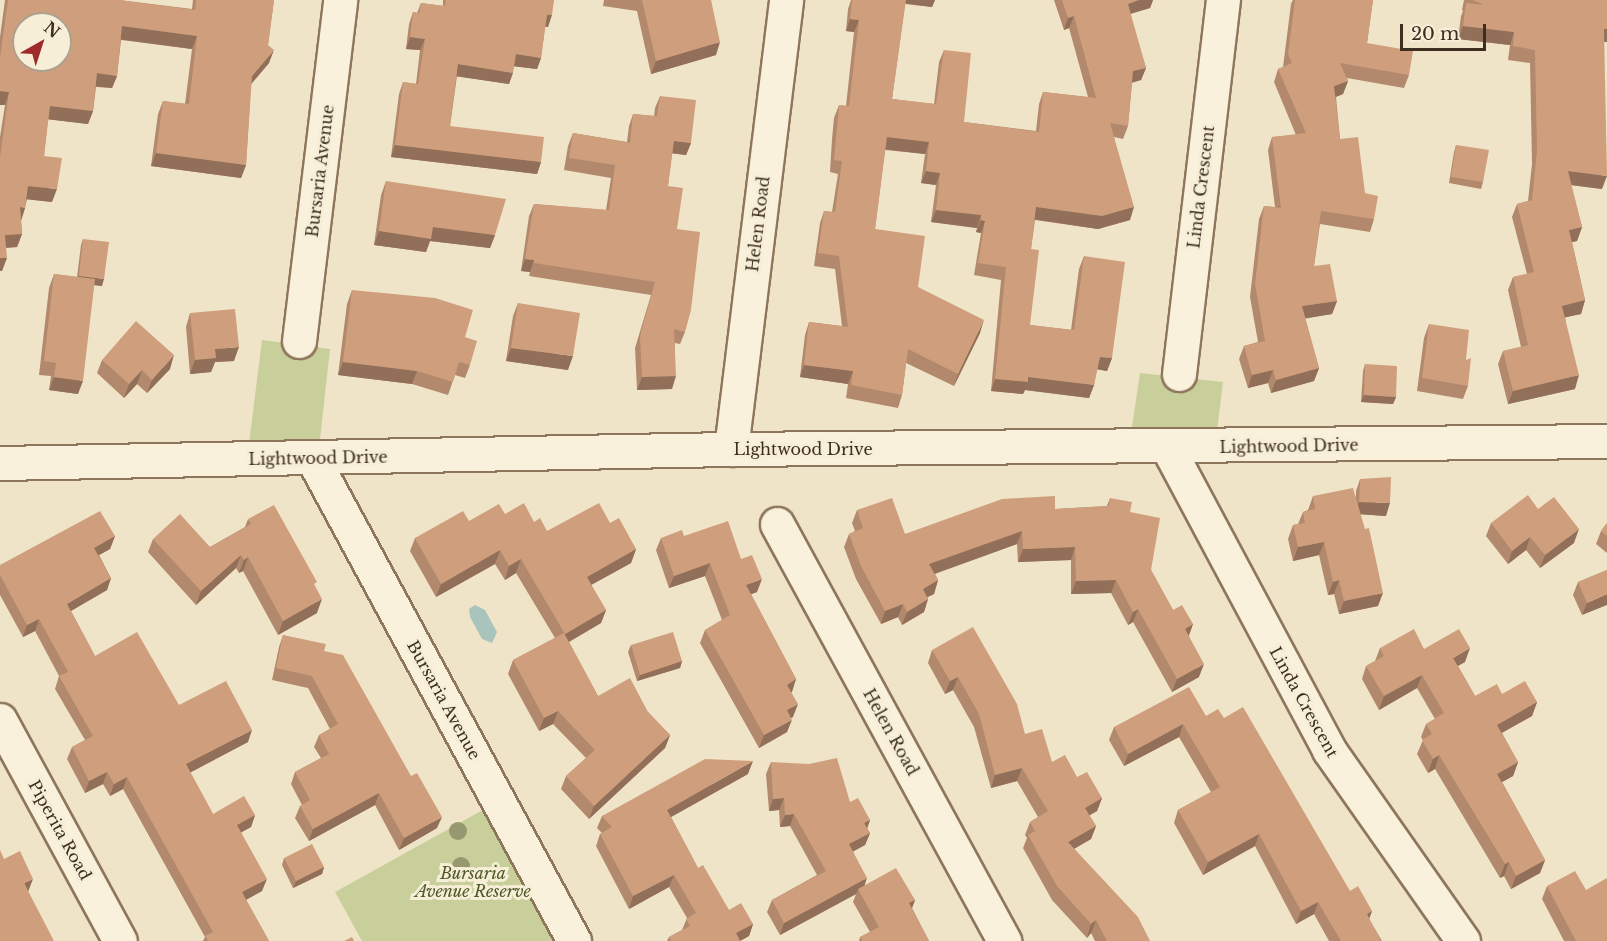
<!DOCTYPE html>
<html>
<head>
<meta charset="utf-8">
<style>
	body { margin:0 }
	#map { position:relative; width:1607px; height:941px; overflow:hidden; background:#f0e4c8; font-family:"Libre Baskerville",serif }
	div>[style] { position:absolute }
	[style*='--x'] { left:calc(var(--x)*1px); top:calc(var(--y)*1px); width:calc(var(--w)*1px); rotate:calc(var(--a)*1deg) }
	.green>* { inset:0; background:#c9cf9b }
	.water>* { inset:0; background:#a9c4bc }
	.roads { filter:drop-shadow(2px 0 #8d765c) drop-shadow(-2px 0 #8d765c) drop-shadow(0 2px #8d765c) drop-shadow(0 -2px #8d765c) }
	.minor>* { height:33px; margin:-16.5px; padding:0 16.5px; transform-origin:16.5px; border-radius:16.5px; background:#faf1dc }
	.trees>* { width:18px; height:18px; margin:-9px; border-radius:50%; background:#96986f }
	.wall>* { inset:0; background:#b2896c }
	.shaded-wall>* { inset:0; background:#916f58 }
	.building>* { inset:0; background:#cf9f7d }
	span { translate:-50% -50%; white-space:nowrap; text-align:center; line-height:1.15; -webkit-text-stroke:6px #f7eed8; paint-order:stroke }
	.street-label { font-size:16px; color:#3d2e20 }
	.park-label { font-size:16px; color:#4d5a26; font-style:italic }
	.north { position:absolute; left:12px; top:12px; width:60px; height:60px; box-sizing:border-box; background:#f7eed8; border:2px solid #ada18e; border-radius:50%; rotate:39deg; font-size:16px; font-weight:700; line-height:24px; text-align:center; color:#3d2e20 }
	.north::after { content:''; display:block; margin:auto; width:21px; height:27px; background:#9e2a2b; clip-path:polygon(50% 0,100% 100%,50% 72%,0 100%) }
	.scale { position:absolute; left:1400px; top:24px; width:86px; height:27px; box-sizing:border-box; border:3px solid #3d2e20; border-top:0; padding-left:8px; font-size:18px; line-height:21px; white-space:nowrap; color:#3d2e20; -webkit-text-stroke:4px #f7eed8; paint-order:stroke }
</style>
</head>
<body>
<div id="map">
	<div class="green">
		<div style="clip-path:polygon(262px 340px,330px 349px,318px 458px,247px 459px)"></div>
		<div style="clip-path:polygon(1140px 373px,1223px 382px,1215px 447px,1129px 447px)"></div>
		<div style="clip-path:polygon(499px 801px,574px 941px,362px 941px,335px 892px)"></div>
	</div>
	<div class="water">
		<div style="clip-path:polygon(475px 605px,485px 610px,497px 632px,492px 643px,482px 639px,470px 617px,469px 609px)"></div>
	</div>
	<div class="roads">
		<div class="minor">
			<div style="--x:299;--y:341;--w:343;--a:-83.1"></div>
			<div style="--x:1179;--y:374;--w:377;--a:-83.3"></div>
			<div style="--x:1168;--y:448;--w:342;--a:61.9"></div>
			<div style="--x:1329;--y:750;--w:233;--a:54.9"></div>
			<div style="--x:731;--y:449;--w:452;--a:-83"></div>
			<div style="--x:313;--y:459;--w:548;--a:61.56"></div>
			<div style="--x:0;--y:463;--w:731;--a:-1.1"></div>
			<div style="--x:731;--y:449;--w:876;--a:-0.52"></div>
			<div style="--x:777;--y:524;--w:475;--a:61.4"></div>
			<div style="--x:0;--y:720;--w:251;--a:61.5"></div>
		</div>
	</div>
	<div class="trees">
		<div style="left:458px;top:831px"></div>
		<div style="left:461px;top:866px"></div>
	</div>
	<div class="wall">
		<div style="clip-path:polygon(5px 0,119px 0,192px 9px,193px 0,274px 0,268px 45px,269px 63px,251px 84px,246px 165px,241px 178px,151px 166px,158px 114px,163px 101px,185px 104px,192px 49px,121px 40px,117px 76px,112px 88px,96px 87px,93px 111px,88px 124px,48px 119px,44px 156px,52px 202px,27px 199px,25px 208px,21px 220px,22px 234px,17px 247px,6px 248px,2px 271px,0 271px,0 137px,5px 105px,0 105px,0 37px)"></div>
		<div style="clip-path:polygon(443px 0,554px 0,548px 27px,545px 27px,541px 58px,537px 69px,514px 66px,509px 84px,457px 76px,450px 126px,541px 162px,537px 174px,391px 157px,399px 94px,403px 82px,416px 84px,420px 50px,406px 49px,409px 24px,413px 12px,417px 13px,421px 3px,443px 6px)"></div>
		<div style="clip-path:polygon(604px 0,711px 0,716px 55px,651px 74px,637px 11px,603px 6px)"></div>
		<div style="clip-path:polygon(851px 0,935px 0,932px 7px,905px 4px,892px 99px,934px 104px,939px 62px,944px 50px,964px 122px,1036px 131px,1039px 104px,1043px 92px,1088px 97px,1069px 28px,1064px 30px,1054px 0,1153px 0,1150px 8px,1130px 14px,1146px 68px,1141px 80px,1132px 83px,1128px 126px,1123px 139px,1114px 137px,1130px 220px,1098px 229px,1035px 220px,1031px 249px,1030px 325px,1071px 330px,1079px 269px,1084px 256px,1112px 358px,1107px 371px,1097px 369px,1094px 385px,1089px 398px,1025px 390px,1023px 394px,991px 391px,1001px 280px,974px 275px,981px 233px,976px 232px,977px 228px,931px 222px,936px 185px,921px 183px,925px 154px,885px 150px,875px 229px,918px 287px,980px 333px,954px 386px,906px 363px,902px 395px,898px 408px,846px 398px,848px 384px,800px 377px,805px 335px,809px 322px,842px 326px,835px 269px,814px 266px,820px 223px,824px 211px,832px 212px,838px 174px,830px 172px,832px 139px,834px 118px,839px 105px,846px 106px,854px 32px,846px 31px,848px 9px)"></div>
		<div style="clip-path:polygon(1293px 0,1373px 0,1367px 43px,1409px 75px,1404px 88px,1347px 78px,1348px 81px,1343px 94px,1336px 97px,1340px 139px,1365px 193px,1374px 219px,1370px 232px,1320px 224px,1314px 266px,1337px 301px,1332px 314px,1305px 318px,1319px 368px,1314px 381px,1271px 393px,1268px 383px,1248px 388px,1239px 359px,1244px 346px,1258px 342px,1250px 297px,1259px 219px,1264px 206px,1275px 207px,1268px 150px,1272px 137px,1296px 135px,1274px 82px,1278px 69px,1283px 67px,1291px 4px)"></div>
		<div style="clip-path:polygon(1464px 0,1607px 0,1607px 42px,1604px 42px,1602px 189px,1571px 185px,1582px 227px,1577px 241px,1572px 242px,1585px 300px,1581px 314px,1565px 317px,1575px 389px,1508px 404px,1498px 364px,1503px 351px,1521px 347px,1508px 290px,1513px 277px,1527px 274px,1512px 217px,1517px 204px,1528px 201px,1532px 164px,1530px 63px,1508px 60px,1510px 45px,1458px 39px,1461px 16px,1463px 11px,1462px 10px)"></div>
		<div style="clip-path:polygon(660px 96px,691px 143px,686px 155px,672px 153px,668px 186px,677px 229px,685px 332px,680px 344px,675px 343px,672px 389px,637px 390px,635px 348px,651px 295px,529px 276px,530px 272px,521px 271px,529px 216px,534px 204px,606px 210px,611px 178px,564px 170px,568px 146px,573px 133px,627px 142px,629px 126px,633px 114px,654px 116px,655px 108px)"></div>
		<div style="clip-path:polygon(1456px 145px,1483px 182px,1481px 189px,1449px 183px,1454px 152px)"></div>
		<div style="clip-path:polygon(386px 181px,495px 235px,490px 248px,430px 241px,426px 252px,374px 245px,381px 195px)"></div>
		<div style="clip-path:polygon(83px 239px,102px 286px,94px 285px,78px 394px,49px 390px,51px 376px,39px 375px,49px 288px,54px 274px,77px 277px,81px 245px)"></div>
		<div style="clip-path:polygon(352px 290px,465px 337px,470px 365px,465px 378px,455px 375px,448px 395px,412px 384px,338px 375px,347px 304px)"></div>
		<div style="clip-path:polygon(518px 303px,568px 370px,506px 361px,513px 316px)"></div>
		<div style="clip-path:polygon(190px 313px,234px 361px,215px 362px,211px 372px,190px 374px,186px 327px)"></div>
		<div style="clip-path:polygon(1429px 324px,1466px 360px,1468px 386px,1463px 399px,1417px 391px,1424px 338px)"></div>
		<div style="clip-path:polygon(102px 360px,170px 369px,147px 393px,137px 384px,124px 398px,97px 373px)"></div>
		<div style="clip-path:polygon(1365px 364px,1396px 397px,1393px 404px,1361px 402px,1363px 371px)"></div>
		<div style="clip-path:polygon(1360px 479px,1386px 516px,1360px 514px,1378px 606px,1339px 614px,1334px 594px,1328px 595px,1319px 555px,1293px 561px,1288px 539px,1293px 525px,1298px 524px,1303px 512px,1308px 510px,1313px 496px,1356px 497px,1356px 491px)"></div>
		<div style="clip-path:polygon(1110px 498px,1130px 512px,1151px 570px,1173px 610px,1193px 624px,1189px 636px,1199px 677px,1172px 692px,1133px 622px,1128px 625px,1111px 593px,1071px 594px,1071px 560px,1018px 562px,1017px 544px,935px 574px,938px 580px,934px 594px,927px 597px,928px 599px,924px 612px,902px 625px,898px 617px,881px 624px,856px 579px,844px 547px,849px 534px,855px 531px,852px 523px,857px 510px,905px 534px,1055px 509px,1107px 506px)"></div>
		<div style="clip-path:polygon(1538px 509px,1574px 543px,1540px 568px,1526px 550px,1508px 564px,1486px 536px,1491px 523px)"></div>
		<div style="clip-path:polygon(505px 514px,534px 522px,547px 531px,636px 549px,631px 563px,591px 585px,606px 610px,601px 623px,569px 642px,598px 696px,648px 712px,670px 735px,665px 748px,589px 819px,561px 789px,566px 776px,586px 758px,553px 724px,539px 731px,508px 674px,513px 660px,555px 638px,516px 573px,505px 580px,495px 564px,436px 597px,410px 551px,415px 538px,469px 521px)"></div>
		<div style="clip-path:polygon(248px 519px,315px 587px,317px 613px,278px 635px,243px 571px,239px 573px,236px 568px,196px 605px,148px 552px,153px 539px,210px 547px,245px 527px)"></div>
		<div style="clip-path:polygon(1607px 523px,1607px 553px,1596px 544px,1601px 531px)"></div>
		<div style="clip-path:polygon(115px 536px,110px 549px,99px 555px,111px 578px,107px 590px,71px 611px,95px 656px,179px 705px,248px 742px,190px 772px,213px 814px,255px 815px,251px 827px,241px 832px,262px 891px,246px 900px,269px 941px,203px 941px,205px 937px,123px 789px,110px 796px,103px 784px,85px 793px,67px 759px,72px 747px,85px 740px,55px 689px,59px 676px,35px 631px,23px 637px,0 595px,0 565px)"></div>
		<div style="clip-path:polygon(684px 536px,741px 559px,757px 592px,751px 594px,796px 679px,791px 692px,793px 717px,791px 718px,787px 732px,759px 748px,700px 643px,705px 630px,722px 620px,705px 576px,669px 588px,656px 550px,661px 538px)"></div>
		<div style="clip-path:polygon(1607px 570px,1582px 615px,1573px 595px,1578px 582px)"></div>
		<div style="clip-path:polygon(283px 635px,324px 651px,437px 828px,399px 850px,375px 805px,309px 841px,295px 818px,300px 806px,302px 805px,291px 784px,295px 772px,321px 758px,314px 747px,319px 735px,330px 729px,308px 688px,272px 680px,279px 647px)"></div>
		<div style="clip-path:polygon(631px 645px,682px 661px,680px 668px,637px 681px,628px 652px)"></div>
		<div style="clip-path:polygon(1380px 648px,1424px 649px,1465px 662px,1458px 666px,1475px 696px,1502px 694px,1537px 702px,1532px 716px,1502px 733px,1518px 762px,1513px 776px,1502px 782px,1545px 860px,1540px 873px,1511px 889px,1504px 876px,1500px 878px,1435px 769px,1428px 773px,1417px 754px,1423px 740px,1421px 737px,1426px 724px,1435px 719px,1417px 688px,1379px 710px,1362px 679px,1366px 666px,1375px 661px)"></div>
		<div style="clip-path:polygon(932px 650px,1025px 734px,1052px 762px,1077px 777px,1102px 798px,1097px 811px,1089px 815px,1096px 826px,1091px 839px,1074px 849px,1150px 941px,1095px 941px,1091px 933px,1087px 938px,1052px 900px,1023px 848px,1027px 838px,1025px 835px,1030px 822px,1038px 817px,1017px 781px,991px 788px,974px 727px,953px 690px,945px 694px,928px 663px)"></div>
		<div style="clip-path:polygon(1206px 716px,1224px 718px,1350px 891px,1372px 911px,1369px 919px,1382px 941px,1329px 941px,1314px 914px,1296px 924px,1255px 846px,1203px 875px,1174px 823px,1178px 810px,1211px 792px,1179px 737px,1124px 766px,1109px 740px,1114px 727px)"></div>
		<div style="clip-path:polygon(771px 762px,850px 802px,870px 820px,867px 828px,870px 833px,865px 845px,853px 851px,865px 886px,915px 900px,912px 908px,929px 941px,859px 941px,860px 937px,870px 932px,853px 902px,856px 894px,780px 935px,767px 912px,772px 900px,817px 875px,790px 826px,780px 827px,779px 810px,769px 811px,766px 774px)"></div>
		<div style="clip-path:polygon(748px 774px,671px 817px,698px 868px,729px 910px,753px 924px,749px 936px,740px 941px,667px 941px,669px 937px,682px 930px,687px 918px,669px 887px,629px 909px,596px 846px,600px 834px,602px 833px,597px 828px,602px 816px)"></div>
		<div style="clip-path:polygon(284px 858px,324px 867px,322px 874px,293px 888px,282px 865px)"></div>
		<div style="clip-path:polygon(1547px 886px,1607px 941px,1564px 941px,1542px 899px)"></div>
	</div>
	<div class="shaded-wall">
		<div style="clip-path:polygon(903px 0,935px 0,932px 7px,902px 3px)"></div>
		<div style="clip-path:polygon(1139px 0,1153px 0,1150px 8px,1123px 16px,1128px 4px)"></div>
		<div style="clip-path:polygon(547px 15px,552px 15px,548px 27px,542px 26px)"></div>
		<div style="clip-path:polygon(1074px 16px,1069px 28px,1064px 30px,1068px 18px)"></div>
		<div style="clip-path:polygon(850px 19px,859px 20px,854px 32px,846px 31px)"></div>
		<div style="clip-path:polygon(122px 26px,197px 36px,192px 49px,118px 39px)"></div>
		<div style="clip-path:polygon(1463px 26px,1514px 32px,1510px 45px,1458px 39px)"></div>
		<div style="clip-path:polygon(1604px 29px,1607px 29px,1607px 42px,1599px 42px)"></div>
		<div style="clip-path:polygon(410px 37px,425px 39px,420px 50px,406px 49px)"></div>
		<div style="clip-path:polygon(720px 42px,716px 55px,651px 74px,656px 61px)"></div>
		<div style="clip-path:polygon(274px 50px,269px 63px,247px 89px,252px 76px)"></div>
		<div style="clip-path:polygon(516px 54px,541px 58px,537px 69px,511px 66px)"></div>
		<div style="clip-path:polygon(458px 64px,513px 73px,509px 84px,454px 76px)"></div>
		<div style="clip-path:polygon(1146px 68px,1141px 80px,1129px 83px,1133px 71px)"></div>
		<div style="clip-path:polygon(97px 73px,117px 76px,112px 88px,93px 86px)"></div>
		<div style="clip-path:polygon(1348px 81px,1343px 94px,1330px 99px,1334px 86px)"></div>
		<div style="clip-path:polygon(0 91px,9px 92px,5px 105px,0 105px)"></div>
		<div style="clip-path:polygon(50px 106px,93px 111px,88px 124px,45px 119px)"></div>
		<div style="clip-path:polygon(887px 137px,929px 142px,925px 154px,883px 149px)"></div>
		<div style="clip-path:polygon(674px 141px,691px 143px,686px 155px,669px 153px)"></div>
		<div style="clip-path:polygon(395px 145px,541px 162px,537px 174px,391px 157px)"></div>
		<div style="clip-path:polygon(156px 153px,246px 165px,241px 178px,151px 166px)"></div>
		<div style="clip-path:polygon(926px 171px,940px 173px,936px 185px,921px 183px)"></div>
		<div style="clip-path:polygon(1568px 171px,1607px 176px,1602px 189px,1563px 184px)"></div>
		<div style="clip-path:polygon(28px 186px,57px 189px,52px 202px,24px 199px)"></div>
		<div style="clip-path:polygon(20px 207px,25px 208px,21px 221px)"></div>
		<div style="clip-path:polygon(1036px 207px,1134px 207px,1130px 220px,1098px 229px,1032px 219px)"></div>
		<div style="clip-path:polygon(936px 210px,981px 215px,977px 228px,931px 222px)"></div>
		<div style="clip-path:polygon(981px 220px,985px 221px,981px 233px,976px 232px)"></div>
		<div style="clip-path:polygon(433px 227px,495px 235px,490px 248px,430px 241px,426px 252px,374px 245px,379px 231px)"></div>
		<div style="clip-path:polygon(1582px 227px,1577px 241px,1564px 244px,1569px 230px)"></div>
		<div style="clip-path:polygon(22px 234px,17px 247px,0 248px,5px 235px)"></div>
		<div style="clip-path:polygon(0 258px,7px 258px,2px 271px,0 271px)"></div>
		<div style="clip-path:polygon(525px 259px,534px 260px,530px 272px,521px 271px)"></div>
		<div style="clip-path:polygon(79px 276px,104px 279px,102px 286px,76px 283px)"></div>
		<div style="clip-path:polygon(1585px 300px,1581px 314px,1558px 319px,1562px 306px)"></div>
		<div style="clip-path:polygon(1337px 301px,1332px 314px,1297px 320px,1302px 306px)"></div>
		<div style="clip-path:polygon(984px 320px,980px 333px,954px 386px,958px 374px)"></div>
		<div style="clip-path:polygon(239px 347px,234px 361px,215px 362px,211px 372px,190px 374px,195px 360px,215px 349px)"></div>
		<div style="clip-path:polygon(511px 348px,573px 356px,568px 370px,506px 361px)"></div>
		<div style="clip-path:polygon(174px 355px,170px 369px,147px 393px,152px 380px)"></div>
		<div style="clip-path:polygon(1100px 357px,1112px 358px,1107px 371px,1095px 369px)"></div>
		<div style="clip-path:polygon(343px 362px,417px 371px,412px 384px,338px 375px)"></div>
		<div style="clip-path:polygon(804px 365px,853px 371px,848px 384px,800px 377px)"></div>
		<div style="clip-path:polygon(1319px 368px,1314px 381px,1271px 393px,1276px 380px)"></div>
		<div style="clip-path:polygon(142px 370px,137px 384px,124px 398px,129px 384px)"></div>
		<div style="clip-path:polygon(1273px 370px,1268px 383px,1248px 388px,1252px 375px)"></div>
		<div style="clip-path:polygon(1579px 375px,1575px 389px,1508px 404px,1513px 391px)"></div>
		<div style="clip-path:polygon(676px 376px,672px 389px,637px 390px,642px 377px)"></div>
		<div style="clip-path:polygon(54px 377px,83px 381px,78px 394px,49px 390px)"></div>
		<div style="clip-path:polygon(1028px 377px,1094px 385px,1089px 398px,1025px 390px,1023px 394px,991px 391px,995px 379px)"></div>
		<div style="clip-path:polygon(1364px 395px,1396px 397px,1393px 404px,1361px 402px)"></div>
		<div style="clip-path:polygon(1359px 502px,1390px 503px,1386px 516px,1355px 514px)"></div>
		<div style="clip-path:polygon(1579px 529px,1574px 543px,1540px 568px,1545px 555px)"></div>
		<div style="clip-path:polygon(1022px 531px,1017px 544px,925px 577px,929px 564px)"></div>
		<div style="clip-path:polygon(115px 536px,110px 549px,90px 560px,94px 548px)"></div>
		<div style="clip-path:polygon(1530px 537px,1526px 550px,1508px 564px,1512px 551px)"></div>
		<div style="clip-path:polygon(1324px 542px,1319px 555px,1293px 561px,1298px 547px)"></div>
		<div style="clip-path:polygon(1075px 547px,1071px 560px,1018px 562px,1023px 549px)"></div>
		<div style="clip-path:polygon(636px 549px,631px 563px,582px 590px,587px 577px)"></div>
		<div style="clip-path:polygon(500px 550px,495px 564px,436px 597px,441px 584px)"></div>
		<div style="clip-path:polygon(241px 555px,236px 568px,196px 605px,201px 591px)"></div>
		<div style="clip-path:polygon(248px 557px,243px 571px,239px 573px,244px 560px)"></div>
		<div style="clip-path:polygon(521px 559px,516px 573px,505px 580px,509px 566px)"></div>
		<div style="clip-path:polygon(710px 563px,705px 576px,669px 588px,674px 576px)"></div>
		<div style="clip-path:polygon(111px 578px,107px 590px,62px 616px,67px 604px)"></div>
		<div style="clip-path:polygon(762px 579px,757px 592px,741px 598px,746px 585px)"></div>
		<div style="clip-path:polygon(938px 580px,934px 594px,918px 602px,923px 589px)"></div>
		<div style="clip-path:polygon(1116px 580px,1111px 593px,1071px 594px,1076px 581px)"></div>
		<div style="clip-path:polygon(1339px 580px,1334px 594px,1328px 595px,1333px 582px)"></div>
		<div style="clip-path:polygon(1383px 593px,1378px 606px,1339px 614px,1344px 601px)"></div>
		<div style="clip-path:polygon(1607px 594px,1607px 605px,1582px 615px,1587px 603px)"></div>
		<div style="clip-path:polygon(322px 599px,317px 613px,278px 635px,283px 621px)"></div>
		<div style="clip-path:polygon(928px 599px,924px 612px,902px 625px,907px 612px)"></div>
		<div style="clip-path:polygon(903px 604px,898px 617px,881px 624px,885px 611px)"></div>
		<div style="clip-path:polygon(1138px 609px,1133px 622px,1128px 625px,1133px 612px)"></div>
		<div style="clip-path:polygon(606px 610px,601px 623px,560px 647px,565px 634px)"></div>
		<div style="clip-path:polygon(39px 619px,35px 631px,23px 637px,27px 625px)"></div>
		<div style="clip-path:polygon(1193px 624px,1188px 637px,1185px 629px)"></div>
		<div style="clip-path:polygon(1470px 648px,1465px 662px,1448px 671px,1453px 658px)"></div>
		<div style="clip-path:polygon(682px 661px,680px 668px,637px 681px,640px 675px)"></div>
		<div style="clip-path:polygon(1204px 664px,1199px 677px,1172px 692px,1177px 679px)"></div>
		<div style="clip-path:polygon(1422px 675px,1417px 688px,1379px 710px,1384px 696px)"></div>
		<div style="clip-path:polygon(958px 677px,953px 690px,945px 694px,950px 681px)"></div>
		<div style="clip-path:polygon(796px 679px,792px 692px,782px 697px,787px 685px)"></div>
		<div style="clip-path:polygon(1537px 702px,1532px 716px,1492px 738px,1497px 725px)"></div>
		<div style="clip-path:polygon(798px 704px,793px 717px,782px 723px,787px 710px)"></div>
		<div style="clip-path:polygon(558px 711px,553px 724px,539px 731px,544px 718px)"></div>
		<div style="clip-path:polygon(792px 720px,787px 732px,759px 748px,764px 735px)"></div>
		<div style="clip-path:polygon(1183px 724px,1179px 737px,1124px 766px,1128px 754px)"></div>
		<div style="clip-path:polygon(252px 730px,248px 742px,182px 777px,186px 764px)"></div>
		<div style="clip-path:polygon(670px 735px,665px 748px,589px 819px,594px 806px)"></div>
		<div style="clip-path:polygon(1439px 755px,1435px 769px,1428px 773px,1433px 759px)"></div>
		<div style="clip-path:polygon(753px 761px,748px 774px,662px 822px,667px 810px)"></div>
		<div style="clip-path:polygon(1518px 762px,1513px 776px,1493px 787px,1497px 774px)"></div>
		<div style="clip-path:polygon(1022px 768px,1017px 781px,991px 788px,995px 775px)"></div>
		<div style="clip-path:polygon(107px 772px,103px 784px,85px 793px,89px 781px)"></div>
		<div style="clip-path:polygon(127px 777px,123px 789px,110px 796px,114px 784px)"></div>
		<div style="clip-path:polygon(379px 793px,375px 805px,309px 841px,313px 829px)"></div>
		<div style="clip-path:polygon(784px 798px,779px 810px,769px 811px,773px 799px)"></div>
		<div style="clip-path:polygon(1102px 798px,1097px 811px,1080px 821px,1085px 808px)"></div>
		<div style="clip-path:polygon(794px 814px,790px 826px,780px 827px,785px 815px)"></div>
		<div style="clip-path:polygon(255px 815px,251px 827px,233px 837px,237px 825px)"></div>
		<div style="clip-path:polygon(442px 817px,437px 828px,399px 850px,404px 838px)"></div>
		<div style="clip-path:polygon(870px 820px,866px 832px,864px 823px)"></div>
		<div style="clip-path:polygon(1096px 826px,1091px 839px,1063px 855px,1068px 842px)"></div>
		<div style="clip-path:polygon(870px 833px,865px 845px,845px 856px,849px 844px)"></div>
		<div style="clip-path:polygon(1259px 834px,1255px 846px,1203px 875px,1208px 862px)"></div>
		<div style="clip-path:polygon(1545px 860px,1540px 873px,1511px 889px,1516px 876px)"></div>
		<div style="clip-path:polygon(1509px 862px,1504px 876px,1500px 878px,1505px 864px)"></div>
		<div style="clip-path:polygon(324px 867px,322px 874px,293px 888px,296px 881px)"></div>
		<div style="clip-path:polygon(674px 875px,669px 887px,629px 909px,633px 896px)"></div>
		<div style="clip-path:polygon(867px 878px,863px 890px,858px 889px,856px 894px,780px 935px,784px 923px)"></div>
		<div style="clip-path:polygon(33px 879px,28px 892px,24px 883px)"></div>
		<div style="clip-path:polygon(267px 879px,262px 891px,238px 904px,242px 892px)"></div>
		<div style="clip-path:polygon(915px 900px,910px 913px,909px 903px)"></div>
		<div style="clip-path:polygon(1318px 902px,1314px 914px,1296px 924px,1301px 911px)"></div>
		<div style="clip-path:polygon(1372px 911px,1367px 924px,1367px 914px)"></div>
		<div style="clip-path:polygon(1096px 920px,1091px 933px,1087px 938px,1091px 924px)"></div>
		<div style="clip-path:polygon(753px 924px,749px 936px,740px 941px,736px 933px)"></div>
	</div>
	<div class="building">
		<div style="clip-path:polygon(evenodd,8px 0,119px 0,195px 10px,196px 0,274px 0,268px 45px,274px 50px,252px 76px,246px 165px,156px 153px,163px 101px,189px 104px,197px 36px,122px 26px,117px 76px,97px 73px,93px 111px,50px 106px,44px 156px,62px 158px,57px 189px,28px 186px,25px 208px,20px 207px,22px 234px,5px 235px,7px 258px,0 258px,0 157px,9px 92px,0 91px,0 58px,8px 0,24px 24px,60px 24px,60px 60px,24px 60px,24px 24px)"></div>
		<div style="clip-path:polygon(446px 0,554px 0,552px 15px,547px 15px,541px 58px,516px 54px,513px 73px,458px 64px,450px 126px,544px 137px,541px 162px,395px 145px,403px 82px,418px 84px,425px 39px,410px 37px,413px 12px,419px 13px,421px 3px,445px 6px)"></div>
		<div style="clip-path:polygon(642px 0,711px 0,720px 42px,656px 61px)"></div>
		<div style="clip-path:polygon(852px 0,906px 0,892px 99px,936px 104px,944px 50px,971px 53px,964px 122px,1039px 132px,1043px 92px,1096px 98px,1074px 16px,1068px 18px,1062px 0,1139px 0,1128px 4px,1146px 68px,1133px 71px,1128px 126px,1110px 123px,1134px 207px,1102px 216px,1036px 207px,1031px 249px,1039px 250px,1030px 325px,1074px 330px,1084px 256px,1125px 262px,1112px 358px,1100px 357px,1094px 385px,1028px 377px,1028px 382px,995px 379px,1006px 267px,978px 263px,985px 221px,981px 220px,981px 215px,936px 210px,940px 173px,926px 171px,929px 142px,887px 137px,875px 229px,925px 236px,918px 287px,984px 320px,958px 374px,908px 349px,902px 395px,851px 385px,853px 371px,804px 365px,809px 322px,848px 327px,839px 256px,818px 253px,824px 211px,835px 212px,842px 161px,834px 160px,839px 105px,849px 106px,859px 20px,850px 19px)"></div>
		<div style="clip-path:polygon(1295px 0,1373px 0,1367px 43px,1413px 51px,1409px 75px,1340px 63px,1348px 81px,1334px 86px,1340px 139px,1358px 137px,1365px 193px,1378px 196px,1374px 219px,1321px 211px,1314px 266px,1330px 264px,1337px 301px,1302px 306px,1319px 368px,1276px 380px,1273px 370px,1252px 375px,1244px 346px,1265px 341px,1255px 284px,1264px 206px,1281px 208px,1272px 137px,1306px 133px,1278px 69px,1292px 63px,1288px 54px)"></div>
		<div style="clip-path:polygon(1473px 0,1607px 0,1607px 29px,1604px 29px,1607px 176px,1568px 171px,1582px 227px,1569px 230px,1585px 300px,1562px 306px,1579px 375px,1513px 391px,1503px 351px,1528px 345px,1513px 277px,1534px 272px,1517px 204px,1532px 200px,1537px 151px,1535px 50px,1513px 46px,1514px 32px,1463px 26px,1466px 3px,1484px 5px)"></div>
		<div style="clip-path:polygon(660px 96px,696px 100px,691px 143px,674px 141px,668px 186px,683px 188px,677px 229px,700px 232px,691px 310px,685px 332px,674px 329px,676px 376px,642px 377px,640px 336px,655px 282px,534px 263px,534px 260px,525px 259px,534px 204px,609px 210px,615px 165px,569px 158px,573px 133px,630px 143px,633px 114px,657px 116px)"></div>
		<div style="clip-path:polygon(1456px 145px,1489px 150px,1483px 182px,1451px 177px)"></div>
		<div style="clip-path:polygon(386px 181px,506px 199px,495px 235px,433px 227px,431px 239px,379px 231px)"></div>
		<div style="clip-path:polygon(83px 239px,109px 242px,104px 279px,79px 276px)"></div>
		<div style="clip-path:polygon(54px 274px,95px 279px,83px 381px,54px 377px,56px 363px,44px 361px)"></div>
		<div style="clip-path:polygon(352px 290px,435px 298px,473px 310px,465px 337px,477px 341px,470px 365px,459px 362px,453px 382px,417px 371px,343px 362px)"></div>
		<div style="clip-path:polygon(518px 303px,580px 313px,573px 356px,511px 348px)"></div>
		<div style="clip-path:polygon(235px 309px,239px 347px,215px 349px,216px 358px,195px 360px,190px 313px)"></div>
		<div style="clip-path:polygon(136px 321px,174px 355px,152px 380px,142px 370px,129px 384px,102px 360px)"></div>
		<div style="clip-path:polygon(1429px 324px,1469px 330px,1466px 360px,1471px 358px,1468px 386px,1422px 378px)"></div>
		<div style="clip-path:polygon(1365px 364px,1397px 366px,1396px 397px,1364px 395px)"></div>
		<div style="clip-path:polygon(1391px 477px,1390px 503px,1359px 502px,1360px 479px)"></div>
		<div style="clip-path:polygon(1353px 488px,1365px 529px,1369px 528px,1383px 593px,1344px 601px,1339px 580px,1333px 582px,1324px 542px,1298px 547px,1293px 525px,1305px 523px,1303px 512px,1315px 509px,1313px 496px)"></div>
		<div style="clip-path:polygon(1528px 495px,1538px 509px,1554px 497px,1579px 529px,1545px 555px,1530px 537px,1512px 551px,1491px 523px)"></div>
		<div style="clip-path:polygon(1055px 496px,1055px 509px,1109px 506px,1110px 498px,1132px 502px,1130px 512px,1160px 518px,1151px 570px,1173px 610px,1182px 605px,1193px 624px,1185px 629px,1204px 664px,1177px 679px,1138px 609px,1133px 612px,1116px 580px,1076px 581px,1075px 547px,1023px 549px,1022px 531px,929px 564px,938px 580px,923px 589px,928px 599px,907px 612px,903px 604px,885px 611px,861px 566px,849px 534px,863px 528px,857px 510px,892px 498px,905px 534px,1002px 499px)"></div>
		<div style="clip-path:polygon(524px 503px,534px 522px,540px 518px,547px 531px,599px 503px,610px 523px,619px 518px,636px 549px,587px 577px,606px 610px,565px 634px,521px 559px,509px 566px,500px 550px,441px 584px,415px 538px,463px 511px,469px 521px,499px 504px,505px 514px)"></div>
		<div style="clip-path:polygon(274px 505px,317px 582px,314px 584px,322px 599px,283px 621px,248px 557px,244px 560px,241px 555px,201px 591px,153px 539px,180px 514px,210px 547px,251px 524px,248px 519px)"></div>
		<div style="clip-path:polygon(100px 511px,115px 536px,94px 548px,111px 578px,67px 604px,95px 656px,137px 632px,179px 705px,226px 681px,252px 730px,186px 764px,213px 814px,244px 796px,255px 815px,237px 825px,267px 879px,242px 892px,269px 941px,208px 941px,205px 936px,213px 932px,127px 777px,114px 784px,107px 772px,89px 781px,72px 747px,93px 736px,59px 676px,68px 672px,39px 619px,27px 625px,0 575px,0 565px)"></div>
		<div style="clip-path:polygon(728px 521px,741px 559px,752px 555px,762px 579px,746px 585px,796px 679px,787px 685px,798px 704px,787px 710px,792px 720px,764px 735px,705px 630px,730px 615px,710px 563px,674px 576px,661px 538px,682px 530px,684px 536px)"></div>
		<div style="clip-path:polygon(1607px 523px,1607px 536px,1601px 531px)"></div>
		<div style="clip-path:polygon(1607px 570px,1607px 594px,1587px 603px,1578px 582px)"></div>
		<div style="clip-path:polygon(973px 627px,1017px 704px,1025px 734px,1042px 729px,1052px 762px,1065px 755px,1077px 777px,1087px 772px,1102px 798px,1085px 808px,1096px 826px,1068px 842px,1138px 917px,1150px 941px,1107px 941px,1096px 920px,1091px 924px,1057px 886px,1028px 835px,1035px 831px,1030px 822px,1048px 811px,1022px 768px,995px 775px,979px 714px,958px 677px,950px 681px,932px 650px)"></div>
		<div style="clip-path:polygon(1414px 629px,1424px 649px,1459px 629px,1470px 648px,1453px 658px,1475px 696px,1497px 684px,1502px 694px,1525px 681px,1537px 702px,1497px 725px,1518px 762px,1497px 774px,1545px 860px,1516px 876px,1509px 862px,1505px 864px,1439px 755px,1433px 759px,1422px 740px,1432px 734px,1426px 724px,1444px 713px,1422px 675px,1384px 696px,1366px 666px,1384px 656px,1380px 648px)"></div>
		<div style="clip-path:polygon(673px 632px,682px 661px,640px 675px,631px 645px)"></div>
		<div style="clip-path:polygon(564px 633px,598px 696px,630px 678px,648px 712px,670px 735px,594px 806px,566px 776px,595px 750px,558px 711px,544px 718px,513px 660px)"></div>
		<div style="clip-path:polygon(283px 635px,326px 644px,324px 651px,343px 655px,411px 776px,417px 773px,442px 817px,404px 838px,379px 793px,313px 829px,300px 806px,310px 800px,295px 772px,329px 754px,319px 735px,338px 724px,312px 676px,276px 668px)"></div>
		<div style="clip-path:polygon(1189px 687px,1206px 716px,1218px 709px,1224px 718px,1243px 707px,1350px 891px,1358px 886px,1372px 911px,1367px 914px,1381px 941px,1341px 941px,1318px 902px,1301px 911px,1259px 834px,1208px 862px,1178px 810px,1220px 787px,1183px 724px,1128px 754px,1114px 727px)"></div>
		<div style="clip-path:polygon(837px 758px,850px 802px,858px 798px,870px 820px,864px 823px,870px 833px,849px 844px,867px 878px,784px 923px,772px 900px,826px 871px,794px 814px,785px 815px,784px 798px,773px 799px,771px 762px,809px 764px)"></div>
		<div style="clip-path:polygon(705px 759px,753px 761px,667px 810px,698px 868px,703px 865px,729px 910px,741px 903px,753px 924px,736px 933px,740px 941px,671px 941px,669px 937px,690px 926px,686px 919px,696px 913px,674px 875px,633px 896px,600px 834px,612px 827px,602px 816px)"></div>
		<div style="clip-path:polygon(312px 844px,324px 867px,296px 881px,284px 858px)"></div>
		<div style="clip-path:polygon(0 850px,4px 859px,20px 851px,33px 879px,24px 883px,54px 941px,0 941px)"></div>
		<div style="clip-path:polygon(896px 868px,915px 900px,909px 903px,929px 941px,862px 941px,860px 937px,879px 927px,858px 889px)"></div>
		<div style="clip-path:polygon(1575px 871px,1586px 890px,1607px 878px,1607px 941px,1576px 941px,1547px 886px)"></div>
		<div style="clip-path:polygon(352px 937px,354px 941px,344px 941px)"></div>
	</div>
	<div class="street-label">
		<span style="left:320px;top:171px;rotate:-83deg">Bursaria Avenue</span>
		<span style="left:1201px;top:187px;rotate:-83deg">Linda Crescent</span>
		<span style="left:758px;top:224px;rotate:-83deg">Helen Road</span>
		<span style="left:1289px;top:446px;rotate:-1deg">Lightwood Drive</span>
		<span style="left:803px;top:449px">Lightwood Drive</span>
		<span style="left:318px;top:458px;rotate:-1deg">Lightwood Drive</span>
		<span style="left:444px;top:700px;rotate:61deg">Bursaria Avenue</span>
		<span style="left:1304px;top:702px;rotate:61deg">Linda Crescent</span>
		<span style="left:891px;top:732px;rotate:61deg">Helen Road</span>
		<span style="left:60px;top:830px;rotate:61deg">Piperita Road</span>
	</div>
	<div class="park-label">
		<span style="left:473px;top:882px">Bursaria<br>Avenue Reserve</span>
	</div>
	<div class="north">N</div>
	<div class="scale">20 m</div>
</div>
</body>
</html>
